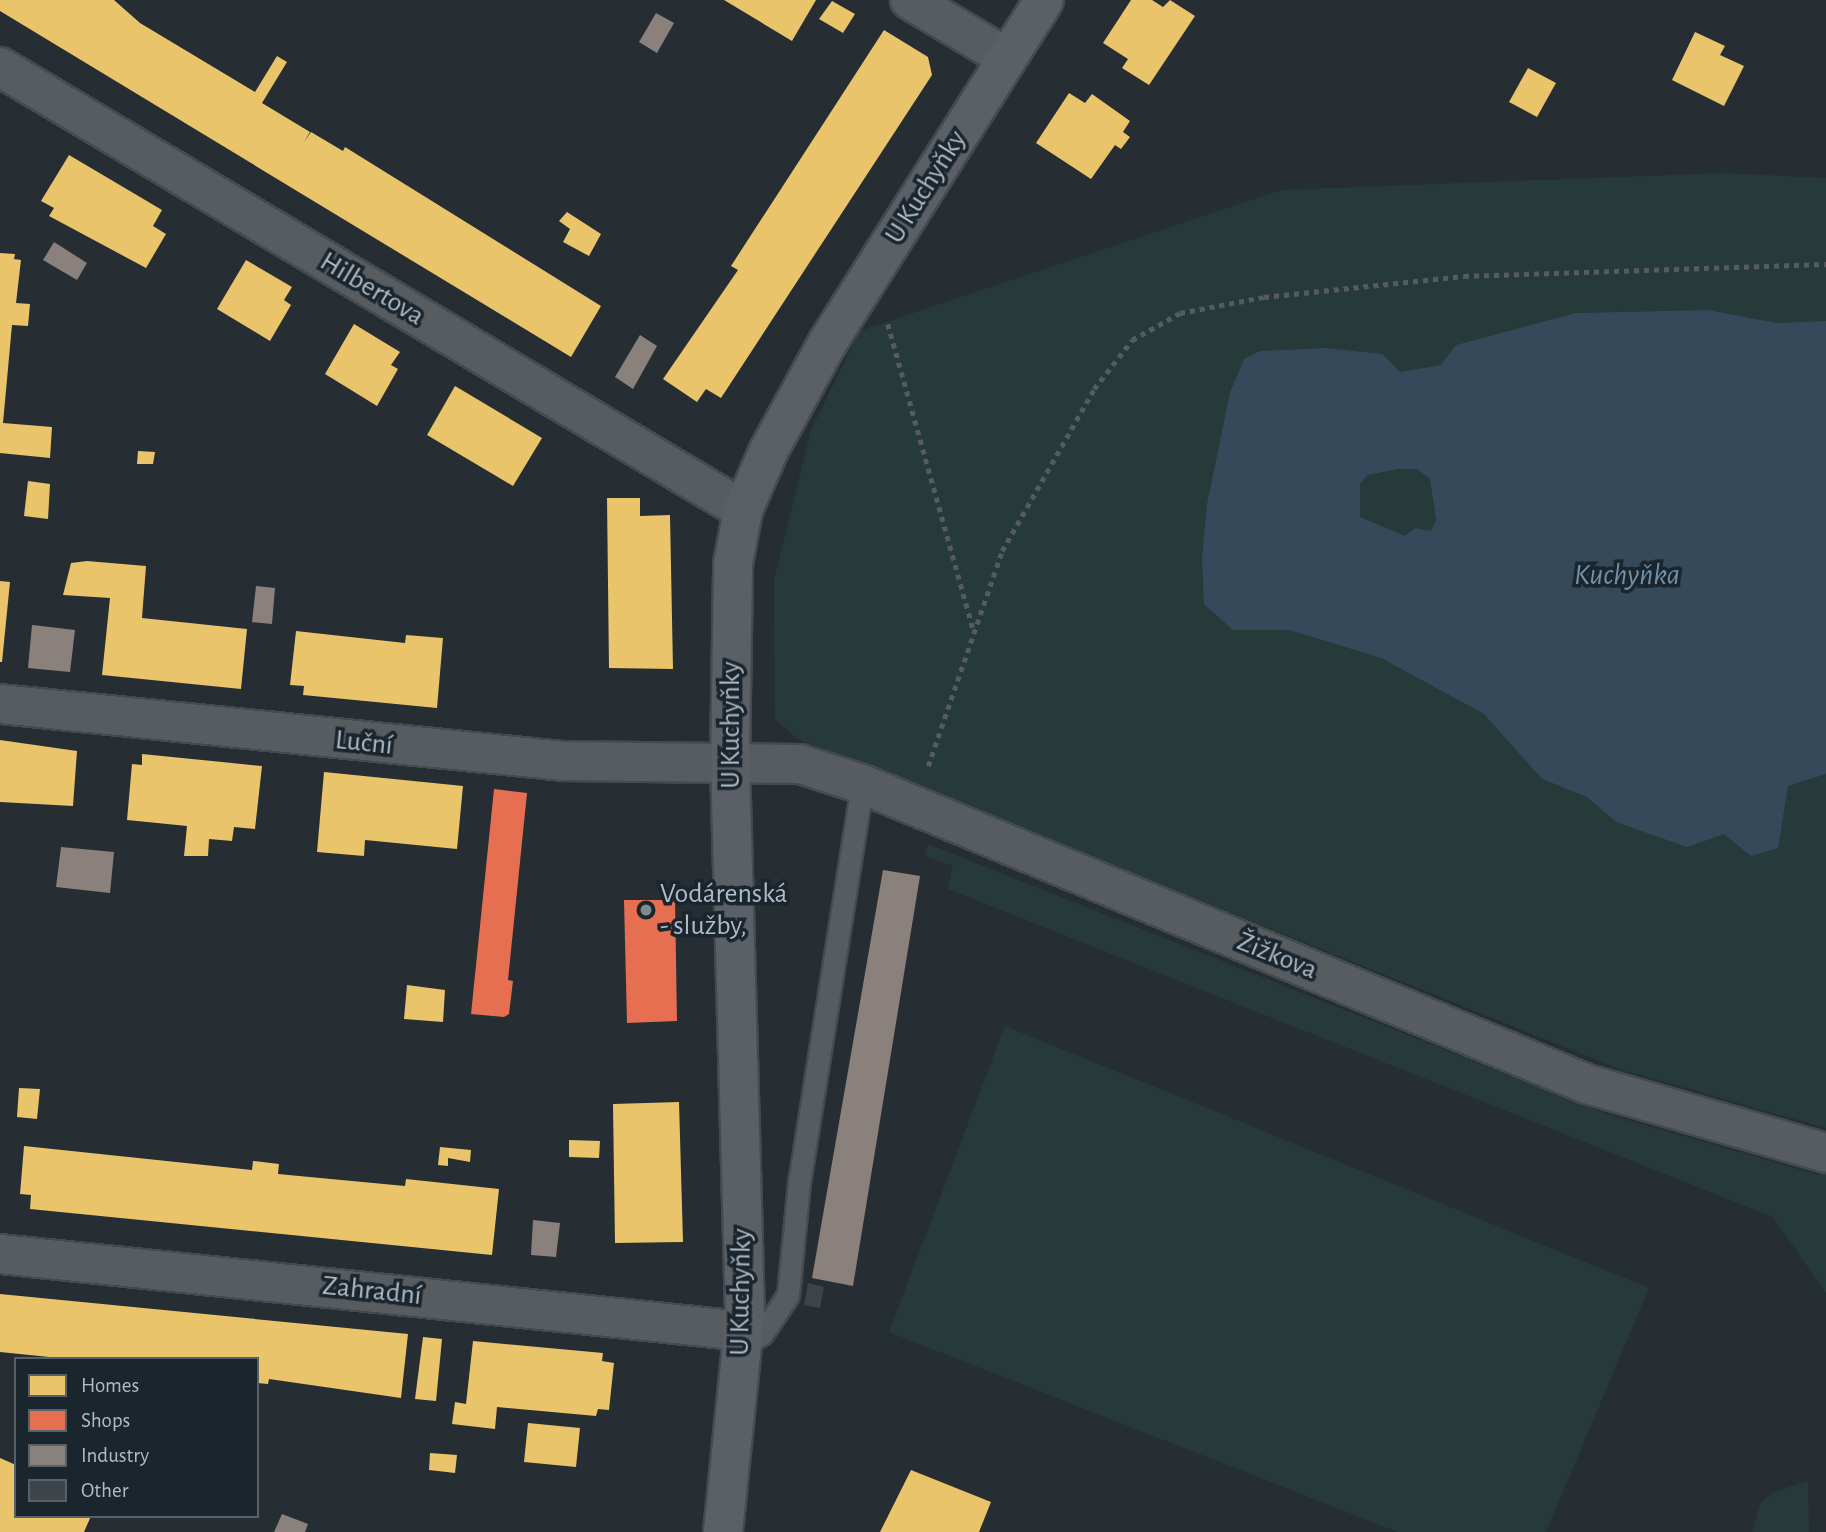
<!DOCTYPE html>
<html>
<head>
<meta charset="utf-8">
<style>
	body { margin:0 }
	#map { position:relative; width:1826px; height:1532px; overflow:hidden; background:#262e33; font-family:"Alegreya Sans",sans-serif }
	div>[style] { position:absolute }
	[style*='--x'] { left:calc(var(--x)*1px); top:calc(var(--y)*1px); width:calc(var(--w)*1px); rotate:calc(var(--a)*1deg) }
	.green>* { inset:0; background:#263b39 }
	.water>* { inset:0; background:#344a5b }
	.homes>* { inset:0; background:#e9c46a }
	.shops>* { inset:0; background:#e76f51 }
	.industry>* { inset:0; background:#8a817c }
	.building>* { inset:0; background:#3e454a }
	.path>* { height:4.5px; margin-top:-2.25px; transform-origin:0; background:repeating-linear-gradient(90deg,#555b5f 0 5px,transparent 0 10px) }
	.roads { filter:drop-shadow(2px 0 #444a4e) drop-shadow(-2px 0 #444a4e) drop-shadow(0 2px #444a4e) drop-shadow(0 -2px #444a4e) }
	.lane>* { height:21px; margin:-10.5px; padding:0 10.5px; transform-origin:10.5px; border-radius:10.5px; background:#575c61 }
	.street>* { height:38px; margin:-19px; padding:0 19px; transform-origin:19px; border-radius:19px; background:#575c61 }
	.secondary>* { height:38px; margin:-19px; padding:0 19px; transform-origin:19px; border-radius:19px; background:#5a6066 }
	.dots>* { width:19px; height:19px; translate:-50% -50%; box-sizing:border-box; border:4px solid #1a252d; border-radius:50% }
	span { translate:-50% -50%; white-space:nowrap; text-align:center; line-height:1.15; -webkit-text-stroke:7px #1a252d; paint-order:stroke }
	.street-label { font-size:28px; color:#b0bbc5 }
	.poi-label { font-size:28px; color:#b0bbc5 }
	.left { translate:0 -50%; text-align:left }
	.water-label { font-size:30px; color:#7091a9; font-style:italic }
	.legend { position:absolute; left:14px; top:1357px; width:245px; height:161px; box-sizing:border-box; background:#1a252d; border:2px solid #56616a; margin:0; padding:9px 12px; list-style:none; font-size:21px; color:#b0bbc5 }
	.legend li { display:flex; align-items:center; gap:14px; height:35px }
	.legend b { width:35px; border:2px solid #56616a }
</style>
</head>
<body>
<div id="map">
	<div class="green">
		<div style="clip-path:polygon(1723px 173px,1826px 178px,1826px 321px,1777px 323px,1708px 310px,1576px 313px,1456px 345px,1442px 365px,1400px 372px,1383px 354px,1326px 348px,1260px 351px,1244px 359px,1230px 392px,1207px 504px,1202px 557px,1233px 630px,1289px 630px,1381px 658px,1484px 714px,1542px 779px,1587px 797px,1616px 822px,1724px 834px,1751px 856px,1788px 786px,1826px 774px,1826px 1128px,1622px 1070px,798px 739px,775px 719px,774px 579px,811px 430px,860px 331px,1281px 190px)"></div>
		<div style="clip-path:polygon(1399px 469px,1417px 469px,1430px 479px,1436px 520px,1431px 531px,1415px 528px,1405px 536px,1360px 517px,1360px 484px,1368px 475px)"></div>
		<div style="clip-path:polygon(928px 844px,1606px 1114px,1819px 1175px,1826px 1164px,1826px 1293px,1773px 1217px,948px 889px,953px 866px,925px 856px)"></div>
		<div style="clip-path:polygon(1005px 1026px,1649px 1288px,1546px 1532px,1398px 1532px,889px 1332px)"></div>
		<div style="clip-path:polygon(1808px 1481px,1809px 1532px,1752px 1532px,1760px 1504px,1773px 1492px)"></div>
	</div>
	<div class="water">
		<div style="clip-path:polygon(evenodd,1708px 310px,1777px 323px,1826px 321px,1826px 774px,1788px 786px,1778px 848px,1751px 856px,1724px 834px,1687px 847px,1616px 822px,1587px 797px,1542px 779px,1484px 714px,1381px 658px,1289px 630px,1233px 630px,1204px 604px,1202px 557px,1207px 504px,1230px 392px,1244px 359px,1260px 351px,1326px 348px,1383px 354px,1400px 372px,1441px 365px,1456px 345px,1576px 313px,1708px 310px,1399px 469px,1417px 469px,1430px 479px,1436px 520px,1431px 531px,1415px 528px,1405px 536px,1360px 517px,1360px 484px,1368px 475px,1399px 469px)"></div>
	</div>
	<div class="homes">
		<div style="clip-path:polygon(0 0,114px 0,140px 23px,255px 92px,277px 56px,287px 62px,262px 103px,310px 132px,304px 142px,311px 132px,343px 151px,345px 147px,601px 306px,571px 357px,0 11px)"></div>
		<div style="clip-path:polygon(724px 0,816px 0,792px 41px)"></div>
		<div style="clip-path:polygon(1131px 0,1152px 0,1163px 7px,1170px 0,1195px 16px,1149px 85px,1122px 68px,1128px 59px,1103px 43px)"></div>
		<div style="clip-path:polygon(832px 1px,855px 14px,843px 33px,819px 19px)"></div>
		<div style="clip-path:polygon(884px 30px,928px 57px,932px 75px,721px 398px,706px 389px,697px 402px,663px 379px,738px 270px,731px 266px)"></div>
		<div style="clip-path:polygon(1695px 32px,1725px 46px,1720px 55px,1744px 66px,1724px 106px,1672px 80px)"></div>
		<div style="clip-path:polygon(1528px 68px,1556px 83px,1537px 117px,1509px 102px)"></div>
		<div style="clip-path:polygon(1069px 93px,1085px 103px,1092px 94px,1130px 121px,1123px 132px,1130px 137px,1121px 149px,1115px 145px,1091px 179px,1036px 143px)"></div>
		<div style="clip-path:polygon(69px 155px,162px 210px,153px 226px,166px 234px,146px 268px,49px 216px,54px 208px,41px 201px)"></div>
		<div style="clip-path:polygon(567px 212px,601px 234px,589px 256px,563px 242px,570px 229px,559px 221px)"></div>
		<div style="clip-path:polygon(0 253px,15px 254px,14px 259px,21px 260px,16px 303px,30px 304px,28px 326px,12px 325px,3px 423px,52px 427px,50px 458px,0 453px)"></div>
		<div style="clip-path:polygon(246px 260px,292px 287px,284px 300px,291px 305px,270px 341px,217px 309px)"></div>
		<div style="clip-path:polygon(354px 324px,400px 352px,391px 365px,398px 369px,377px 406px,325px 374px)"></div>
		<div style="clip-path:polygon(455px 386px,542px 438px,513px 486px,427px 435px)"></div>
		<div style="clip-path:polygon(138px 451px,155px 452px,153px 464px,137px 464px)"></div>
		<div style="clip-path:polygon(28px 481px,50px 484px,48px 519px,24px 516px)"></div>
		<div style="clip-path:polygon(607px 498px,640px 498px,640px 516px,670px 515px,673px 669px,609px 668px)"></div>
		<div style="clip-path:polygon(87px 561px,146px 566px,142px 618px,247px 629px,241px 689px,102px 675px,110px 598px,63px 595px,71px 563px)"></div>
		<div style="clip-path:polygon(0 581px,10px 582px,2px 662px,0 662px)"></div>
		<div style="clip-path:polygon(296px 631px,405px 643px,406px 635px,443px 638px,437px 708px,303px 695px,304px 686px,290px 685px)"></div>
		<div style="clip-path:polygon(0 740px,77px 751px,73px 806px,0 802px)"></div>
		<div style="clip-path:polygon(142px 754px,262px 766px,255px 829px,234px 827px,232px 841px,209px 839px,208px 856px,184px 856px,187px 826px,127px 820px,132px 764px,142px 765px)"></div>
		<div style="clip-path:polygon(324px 772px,463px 786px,457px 849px,365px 840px,364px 856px,317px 852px)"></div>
		<div style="clip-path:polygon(407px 985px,445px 990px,443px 1022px,404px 1019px)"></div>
		<div style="clip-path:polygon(19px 1088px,40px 1089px,37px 1119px,17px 1117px)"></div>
		<div style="clip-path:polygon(679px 1102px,683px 1242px,615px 1243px,613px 1104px)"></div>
		<div style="clip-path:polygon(569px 1140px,600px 1141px,599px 1158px,569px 1157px)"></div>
		<div style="clip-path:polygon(24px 1146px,252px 1170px,253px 1161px,279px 1164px,278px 1174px,405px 1186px,406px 1179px,499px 1189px,492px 1255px,30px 1209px,31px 1195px,20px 1194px)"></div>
		<div style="clip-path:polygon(440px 1147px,471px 1150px,470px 1162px,448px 1158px,448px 1166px,438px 1165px)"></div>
		<div style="clip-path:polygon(0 1294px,408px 1334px,401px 1398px,269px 1379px,268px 1384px,257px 1383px,257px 1359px,69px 1359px,0 1352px)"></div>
		<div style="clip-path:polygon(423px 1337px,442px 1339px,436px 1401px,415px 1399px)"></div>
		<div style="clip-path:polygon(473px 1341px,603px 1353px,602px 1361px,614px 1363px,609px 1410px,598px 1409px,596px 1416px,497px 1407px,495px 1429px,452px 1424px,455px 1402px,466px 1404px)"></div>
		<div style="clip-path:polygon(528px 1423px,580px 1428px,576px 1467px,524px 1462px)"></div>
		<div style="clip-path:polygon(430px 1453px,457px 1455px,455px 1473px,429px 1470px)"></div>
		<div style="clip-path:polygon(0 1458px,16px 1465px,16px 1516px,91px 1516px,84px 1532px,0 1532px)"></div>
		<div style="clip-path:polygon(911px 1470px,991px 1502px,979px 1532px,880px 1532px)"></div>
	</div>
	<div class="shops">
		<div style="clip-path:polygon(494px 789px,527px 793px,508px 980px,513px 981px,509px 1014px,504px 1017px,471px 1014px)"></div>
		<div style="clip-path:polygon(624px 900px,675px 900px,677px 1021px,627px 1023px)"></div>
	</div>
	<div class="industry">
		<div style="clip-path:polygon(656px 13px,674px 23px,657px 53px,639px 42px)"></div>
		<div style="clip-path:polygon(54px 242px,87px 263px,77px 280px,43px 260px)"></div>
		<div style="clip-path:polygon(640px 335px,657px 346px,633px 389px,615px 377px)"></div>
		<div style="clip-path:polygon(256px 586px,275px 588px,272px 624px,252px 622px)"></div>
		<div style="clip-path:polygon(32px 625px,75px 630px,70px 672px,28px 668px)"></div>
		<div style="clip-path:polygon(61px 847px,114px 852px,110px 893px,56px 887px)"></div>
		<div style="clip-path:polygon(883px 870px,920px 876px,853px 1286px,812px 1278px)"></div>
		<div style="clip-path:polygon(533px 1220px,560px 1223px,556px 1257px,531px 1255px)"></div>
		<div style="clip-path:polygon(282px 1514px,308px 1524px,305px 1532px,274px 1532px)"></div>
	</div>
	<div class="building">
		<div style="clip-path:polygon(808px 1283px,824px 1287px,820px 1308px,804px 1305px)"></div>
	</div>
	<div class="path">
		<div style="--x:888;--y:324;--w:317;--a:74.4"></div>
		<div style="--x:928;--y:766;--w:227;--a:-71"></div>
		<div style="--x:1002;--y:551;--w:186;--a:-60.4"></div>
		<div style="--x:1094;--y:389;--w:62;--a:-52.2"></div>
		<div style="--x:1132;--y:340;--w:55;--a:-29.4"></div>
		<div style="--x:1180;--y:313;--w:86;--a:-10.8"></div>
		<div style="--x:1264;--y:297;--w:201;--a:-6"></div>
		<div style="--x:1464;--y:276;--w:362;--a:-1.9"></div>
	</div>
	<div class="roads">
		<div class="lane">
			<div style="--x:742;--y:1346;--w:23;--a:-31"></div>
			<div style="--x:762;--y:1334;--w:47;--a:-56.3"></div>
			<div style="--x:788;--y:1295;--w:113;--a:-84.4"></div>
			<div style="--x:799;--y:1183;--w:404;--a:-81"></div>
		</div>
		<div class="street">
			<div style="--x:910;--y:0;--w:113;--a:30.9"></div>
			<div style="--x:0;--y:67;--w:865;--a:30.8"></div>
			<div style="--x:0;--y:704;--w:566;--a:5.78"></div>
			<div style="--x:563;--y:761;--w:237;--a:0.7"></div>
			<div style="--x:800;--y:764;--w:65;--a:17.9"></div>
			<div style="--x:862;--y:784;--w:785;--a:22.48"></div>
			<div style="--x:1587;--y:1084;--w:249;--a:16.1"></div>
			<div style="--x:0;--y:1254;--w:747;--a:5.92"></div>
		</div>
		<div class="secondary">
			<div style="--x:723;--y:1532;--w:218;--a:-84.2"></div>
			<div style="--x:745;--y:1315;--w:553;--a:-91.55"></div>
			<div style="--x:730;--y:762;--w:198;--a:-89.1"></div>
			<div style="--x:733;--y:564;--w:55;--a:-79.5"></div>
			<div style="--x:743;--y:510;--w:65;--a:-66.6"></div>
			<div style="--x:769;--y:450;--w:123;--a:-61.4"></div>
			<div style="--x:828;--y:342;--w:404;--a:-57.7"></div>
		</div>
	</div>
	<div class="dots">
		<div style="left:646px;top:910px;background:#808a92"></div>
	</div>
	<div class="street-label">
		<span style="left:926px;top:187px;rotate:-58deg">U Kuchyňky</span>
		<span style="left:372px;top:289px;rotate:31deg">Hilbertova</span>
		<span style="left:731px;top:725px;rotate:-90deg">U Kuchyňky</span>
		<span style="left:364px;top:743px;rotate:6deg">Luční</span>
		<span style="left:1277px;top:956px;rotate:22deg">Žižkova</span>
		<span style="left:372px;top:1291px;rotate:6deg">Zahradní</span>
		<span style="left:741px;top:1292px;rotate:-89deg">U Kuchyňky</span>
	</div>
	<div class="poi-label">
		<span class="left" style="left:660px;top:910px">Vodárenská<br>- služby,</span>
	</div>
	<div class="water-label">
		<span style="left:1627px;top:575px">Kuchyňka</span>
	</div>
	<ul class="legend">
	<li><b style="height:19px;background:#e9c46a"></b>Homes</li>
	<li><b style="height:19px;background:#e76f51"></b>Shops</li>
	<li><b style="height:19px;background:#8a817c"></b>Industry</li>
	<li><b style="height:19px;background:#3e454a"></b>Other</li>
	</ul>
</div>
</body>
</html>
